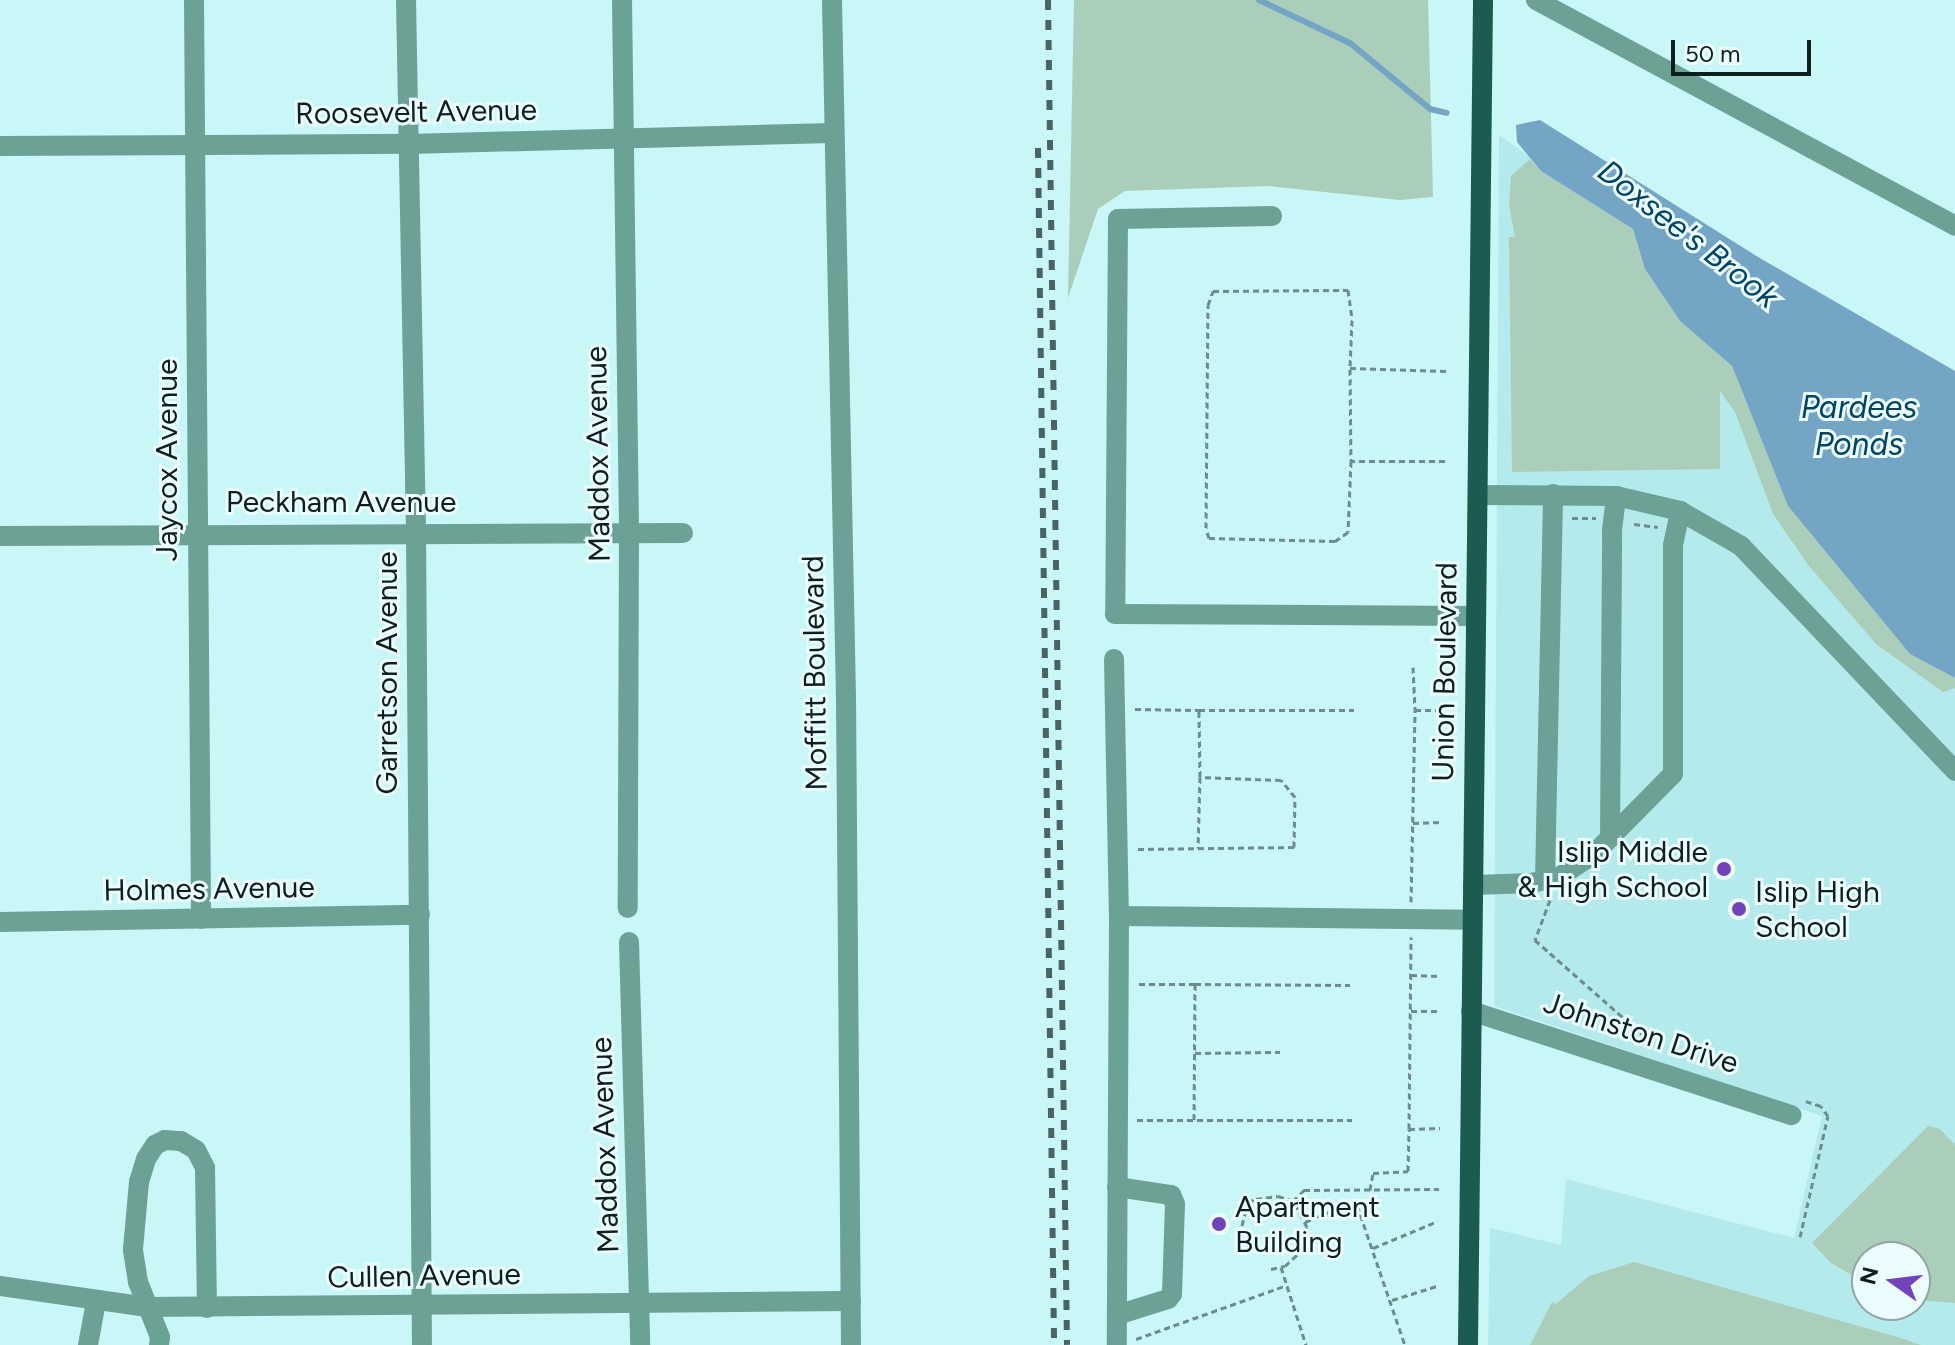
<!DOCTYPE html>
<html>
<head>
<meta charset="utf-8">
<style>
	body { margin:0 }
	#map { position:relative; width:1955px; height:1345px; overflow:hidden; background:#c9f6f7; font-family:Figtree,sans-serif }
	div>[style] { position:absolute }
	[style*='--x'] { left:calc(var(--x)*1px); top:calc(var(--y)*1px); width:calc(var(--w)*1px); rotate:calc(var(--a)*1deg) }
	.built>* { inset:0; background:#b4eaec }
	.green>* { inset:0; background:#aaceba }
	.water>* { inset:0; background:#74a5c5 }
	.stream>* { height:6px; margin:-3px; padding:0 3px; transform-origin:3px; border-radius:3px; background:#74a5c5 }
	.path>* { height:3px; margin-top:-1.5px; transform-origin:0; background:repeating-linear-gradient(90deg,#6c8c8d 0 6px,transparent 0 10px) }
	.minor>* { height:20px; margin:-10px; padding:0 10px; transform-origin:10px; border-radius:10px; background:#6ca196 }
	.major>* { height:20px; margin:-10px; padding:0 10px; transform-origin:10px; border-radius:10px; background:#1b5b50 }
	.rail>* { height:6px; margin-top:-3px; transform-origin:0; background:repeating-linear-gradient(90deg,#4a6465 0 10px,transparent 0 20px) }
	.dots>* { width:22px; height:22px; translate:-50% -50%; box-sizing:border-box; border:4px solid #ebfdfe; border-radius:50% }
	span { translate:-50% -50%; white-space:nowrap; text-align:center; line-height:1.15; -webkit-text-stroke:6px #ebfdfe; paint-order:stroke }
	.street-label { font-size:30px; color:#0e1f20 }
	.poi-label { font-size:30px; color:#0e1f20 }
	.right { translate:-100% -50%; text-align:right }
	.left { translate:0 -50%; text-align:left }
	.water-label { font-size:32px; color:#014363; font-style:italic }
	.north { position:absolute; left:1851px; top:1241px; width:80px; height:80px; box-sizing:border-box; background:#ebfdfe; border:2px solid #93a4a5; border-radius:50%; rotate:284deg; font-size:22px; font-weight:700; line-height:32px; text-align:center; color:#0e1f20 }
	.north::after { content:''; display:block; margin:auto; width:28px; height:36px; background:#7144bc; clip-path:polygon(50% 0,100% 100%,50% 72%,0 100%) }
	.scale { position:absolute; left:1671px; top:40px; width:140px; height:36px; box-sizing:border-box; border:4px solid #0e1f20; border-top:0; padding-left:10px; font-size:24px; line-height:28px; white-space:nowrap; color:#0e1f20; -webkit-text-stroke:6px #ebfdfe; paint-order:stroke }
</style>
</head>
<body>
<div id="map">
	<div class="built">
		<div style="clip-path:polygon(evenodd,1499px 135px,1633px 229px,1910px 654px,1955px 678px,1955px 1345px,1488px 1345px,1490px 1228px,1561px 1245px,1566px 1179px,1794px 1238px,1822px 1116px,1494px 1006px,1499px 135px,1867px 1257px,1915px 1257px,1915px 1305px,1867px 1305px,1867px 1257px)"></div>
	</div>
	<div class="green">
		<div style="clip-path:polygon(1074px 0,1428px 0,1433px 197px,1400px 200px,1267px 186px,1125px 191px,1098px 209px,1068px 298px)"></div>
		<div style="clip-path:polygon(1530px 159px,1541px 171px,1633px 229px,1645px 269px,1680px 321px,1732px 366px,1788px 506px,1910px 654px,1955px 678px,1955px 688px,1943px 692px,1876px 644px,1809px 566px,1773px 514px,1735px 412px,1720px 391px,1720px 469px,1512px 472px,1509px 237px,1515px 237px,1509px 205px,1511px 176px)"></div>
		<div style="clip-path:polygon(1928px 1126px,1940px 1129px,1955px 1145px,1955px 1303px,1915px 1300px,1915px 1257px,1867px 1257px,1867px 1284px,1831px 1263px,1812px 1243px)"></div>
		<div style="clip-path:polygon(1634px 1262px,1901px 1338px,1921px 1345px,1530px 1345px,1552px 1302px,1556px 1304px,1589px 1276px)"></div>
	</div>
	<div class="water">
		<div style="clip-path:polygon(1540px 120px,1758px 257px,1955px 371px,1955px 678px,1910px 654px,1788px 506px,1732px 366px,1680px 321px,1645px 269px,1633px 229px,1541px 171px,1517px 142px,1516px 125px)"></div>
	</div>
	<div class="stream">
		<div style="--x:1259;--y:0;--w:101;--a:25.3"></div>
		<div style="--x:1350;--y:43;--w:104;--a:39.5"></div>
		<div style="--x:1430;--y:109;--w:17;--a:13"></div>
	</div>
	<div class="path">
		<div style="--x:1350;--y:369;--w:92;--a:89.4"></div>
		<div style="--x:1445;--y:461;--w:94;--a:180"></div>
		<div style="--x:1351;--y:461;--w:71;--a:92.4"></div>
		<div style="--x:1348;--y:532;--w:16;--a:145"></div>
		<div style="--x:1335;--y:541;--w:126;--a:-178.6"></div>
		<div style="--x:1209;--y:538;--w:10;--a:-107"></div>
		<div style="--x:1206;--y:528;--w:223;--a:-89.5"></div>
		<div style="--x:1208;--y:305;--w:15;--a:-70"></div>
		<div style="--x:1213;--y:291;--w:135;--a:-0.4"></div>
		<div style="--x:1348;--y:290;--w:30;--a:82"></div>
		<div style="--x:1352;--y:320;--w:48;--a:92.4"></div>
		<div style="--x:1350;--y:368;--w:96;--a:1.8"></div>
		<div style="--x:1572;--y:518;--w:24;--a:0"></div>
		<div style="--x:1634;--y:524;--w:24;--a:7"></div>
		<div style="--x:1413;--y:667;--w:43;--a:87.3"></div>
		<div style="--x:1135;--y:709;--w:64;--a:0.9"></div>
		<div style="--x:1200;--y:777;--w:67;--a:-90.9"></div>
		<div style="--x:1199;--y:710;--w:155;--a:0"></div>
		<div style="--x:1413;--y:823;--w:28;--a:-2"></div>
		<div style="--x:1138;--y:849;--w:156;--a:-0.7"></div>
		<div style="--x:1294;--y:847;--w:50;--a:-88.9"></div>
		<div style="--x:1295;--y:797;--w:22;--a:-129"></div>
		<div style="--x:1281;--y:780;--w:81;--a:-177.9"></div>
		<div style="--x:1200;--y:777;--w:71;--a:91.6"></div>
		<div style="--x:1550;--y:900;--w:43;--a:110.6"></div>
		<div style="--x:1535;--y:940;--w:167;--a:41.3"></div>
		<div style="--x:1411;--y:902;--w:192;--a:-88.8"></div>
		<div style="--x:1415;--y:710;--w:28;--a:0"></div>
		<div style="--x:1411;--y:975;--w:29;--a:2"></div>
		<div style="--x:1139;--y:984;--w:56;--a:0"></div>
		<div style="--x:1195;--y:984;--w:136;--a:90.4"></div>
		<div style="--x:1195;--y:984;--w:155;--a:0.4"></div>
		<div style="--x:1411;--y:1011;--w:28;--a:0"></div>
		<div style="--x:1195;--y:1053;--w:85;--a:-0.7"></div>
		<div style="--x:1137;--y:1120;--w:215;--a:0"></div>
		<div style="--x:1409;--y:1129;--w:192;--a:-89.4"></div>
		<div style="--x:1370;--y:1190;--w:17;--a:-80"></div>
		<div style="--x:1373;--y:1173;--w:35;--a:-3"></div>
		<div style="--x:1408;--y:1171;--w:42;--a:-88.6"></div>
		<div style="--x:1409;--y:1129;--w:31;--a:-2"></div>
		<div style="--x:1305;--y:1222;--w:50;--a:-22.4"></div>
		<div style="--x:1351;--y:1203;--w:6;--a:18"></div>
		<div style="--x:1357;--y:1205;--w:148;--a:71.1"></div>
		<div style="--x:1800;--y:1237;--w:124;--a:-77"></div>
		<div style="--x:1828;--y:1116;--w:12;--a:-125"></div>
		<div style="--x:1821;--y:1106;--w:16;--a:-162"></div>
		<div style="--x:1237;--y:1245;--w:44;--a:-75.7"></div>
		<div style="--x:1248;--y:1202;--w:9;--a:-21"></div>
		<div style="--x:1256;--y:1199;--w:22;--a:-8"></div>
		<div style="--x:1278;--y:1196;--w:16;--a:18"></div>
		<div style="--x:1293;--y:1201;--w:16;--a:-45"></div>
		<div style="--x:1304;--y:1190;--w:135;--a:-0.4"></div>
		<div style="--x:1373;--y:1248;--w:70;--a:-22.6"></div>
		<div style="--x:1281;--y:1267;--w:82;--a:72.2"></div>
		<div style="--x:1271;--y:1269;--w:14;--a:-12"></div>
		<div style="--x:1285;--y:1266;--w:25;--a:-43"></div>
		<div style="--x:1303;--y:1249;--w:22;--a:-80"></div>
		<div style="--x:1307;--y:1227;--w:30;--a:-118"></div>
		<div style="--x:1392;--y:1300;--w:47;--a:-17.3"></div>
		<div style="--x:1136;--y:1339;--w:160;--a:-19.7"></div>
	</div>
	<div class="minor">
		<div style="--x:194;--y:0;--w:919;--a:89.56"></div>
		<div style="--x:406;--y:0;--w:531;--a:88.92"></div>
		<div style="--x:416;--y:531;--w:814;--a:89.58"></div>
		<div style="--x:622;--y:0;--w:531;--a:89.24"></div>
		<div style="--x:629;--y:531;--w:377;--a:90.2"></div>
		<div style="--x:832;--y:0;--w:697;--a:88.85"></div>
		<div style="--x:846;--y:697;--w:648;--a:89.56"></div>
		<div style="--x:1536;--y:0;--w:476;--a:28.3"></div>
		<div style="--x:0;--y:146;--w:409;--a:-0.3"></div>
		<div style="--x:409;--y:144;--w:424;--a:-1.5"></div>
		<div style="--x:1272;--y:216;--w:154;--a:178.9"></div>
		<div style="--x:1118;--y:219;--w:395;--a:90.4"></div>
		<div style="--x:1115;--y:614;--w:361;--a:0.3"></div>
		<div style="--x:1478;--y:495;--w:138;--a:0.4"></div>
		<div style="--x:1616;--y:496;--w:66;--a:13.2"></div>
		<div style="--x:1680;--y:511;--w:70;--a:29.8"></div>
		<div style="--x:1741;--y:546;--w:311;--a:46.4"></div>
		<div style="--x:0;--y:536;--w:683;--a:-0.25"></div>
		<div style="--x:1114;--y:659;--w:257;--a:88.9"></div>
		<div style="--x:1119;--y:916;--w:429;--a:90.3"></div>
		<div style="--x:1610;--y:838;--w:308;--a:-89.6"></div>
		<div style="--x:1612;--y:530;--w:34;--a:-83"></div>
		<div style="--x:1545;--y:880;--w:386;--a:-88.8"></div>
		<div style="--x:1473;--y:885;--w:58;--a:-2"></div>
		<div style="--x:1531;--y:883;--w:29;--a:-12"></div>
		<div style="--x:1559;--y:877;--w:42;--a:-33.3"></div>
		<div style="--x:1594;--y:854;--w:112;--a:-45.4"></div>
		<div style="--x:1673;--y:774;--w:229;--a:-90"></div>
		<div style="--x:1673;--y:545;--w:35;--a:-78"></div>
		<div style="--x:1119;--y:916;--w:353;--a:0.6"></div>
		<div style="--x:0;--y:922;--w:420;--a:-1"></div>
		<div style="--x:629;--y:942;--w:403;--a:88.4"></div>
		<div style="--x:1471;--y:1011;--w:337;--a:18"></div>
		<div style="--x:1117;--y:1187;--w:55;--a:8.4"></div>
		<div style="--x:1171;--y:1195;--w:10;--a:66"></div>
		<div style="--x:1175;--y:1204;--w:90;--a:91.9"></div>
		<div style="--x:1172;--y:1294;--w:6;--a:129"></div>
		<div style="--x:1168;--y:1299;--w:53;--a:162.6"></div>
		<div style="--x:0;--y:1286;--w:149;--a:8.1"></div>
		<div style="--x:148;--y:1307;--w:703;--a:-0.49"></div>
		<div style="--x:88;--y:1345;--w:44;--a:-79.5"></div>
		<div style="--x:159;--y:1345;--w:8;--a:-83"></div>
		<div style="--x:160;--y:1337;--w:59;--a:-111.8"></div>
		<div style="--x:138;--y:1282;--w:33;--a:-99"></div>
		<div style="--x:133;--y:1249;--w:67;--a:-84.9"></div>
		<div style="--x:139;--y:1182;--w:24;--a:-73"></div>
		<div style="--x:146;--y:1159;--w:17;--a:-57"></div>
		<div style="--x:155;--y:1145;--w:11;--a:-27"></div>
		<div style="--x:165;--y:1140;--w:16;--a:4"></div>
		<div style="--x:181;--y:1141;--w:17;--a:31"></div>
		<div style="--x:196;--y:1150;--w:20;--a:63"></div>
		<div style="--x:205;--y:1168;--w:140;--a:89.2"></div>
	</div>
	<div class="major">
		<div style="--x:1468;--y:1345;--w:1345;--a:-89.36"></div>
	</div>
	<div class="rail">
		<div style="--x:1048;--y:0;--w:1345;--a:89.19"></div>
		<div style="--x:1038;--y:148;--w:1197;--a:89.23"></div>
	</div>
	<div class="dots">
		<div style="left:1724px;top:869px;background:#7144bc"></div>
		<div style="left:1739px;top:909px;background:#7144bc"></div>
		<div style="left:1219px;top:1224px;background:#7144bc"></div>
	</div>
	<div class="street-label">
		<span style="left:416px;top:112px;rotate:-1deg">Roosevelt Avenue</span>
		<span style="left:598px;top:454px;rotate:-91deg">Maddox Avenue</span>
		<span style="left:167px;top:460px;rotate:-90deg">Jaycox Avenue</span>
		<span style="left:341px;top:502px">Peckham Avenue</span>
		<span style="left:1445px;top:672px;rotate:-89deg">Union Boulevard</span>
		<span style="left:387px;top:673px;rotate:-90deg">Garretson Avenue</span>
		<span style="left:815px;top:673px;rotate:-91deg">Moffitt Boulevard</span>
		<span style="left:209px;top:889px;rotate:-1deg">Holmes Avenue</span>
		<span style="left:1641px;top:1033px;rotate:18deg">Johnston Drive</span>
		<span style="left:605px;top:1145px;rotate:-92deg">Maddox Avenue</span>
		<span style="left:424px;top:1276px;rotate:-1deg">Cullen Avenue</span>
	</div>
	<div class="poi-label">
		<span class="right" style="left:1708px;top:869px">Islip Middle<br>&amp; High School</span>
		<span class="left" style="left:1755px;top:909px">Islip High<br>School</span>
		<span class="left" style="left:1235px;top:1224px">Apartment<br>Building</span>
	</div>
	<div class="water-label">
		<span style="left:1688px;top:234px;rotate:38deg">Doxsee's Brook</span>
		<span style="left:1859px;top:426px">Pardees<br>Ponds</span>
	</div>
	<div class="north">N</div>
	<div class="scale">50 m</div>
</div>
</body>
</html>
